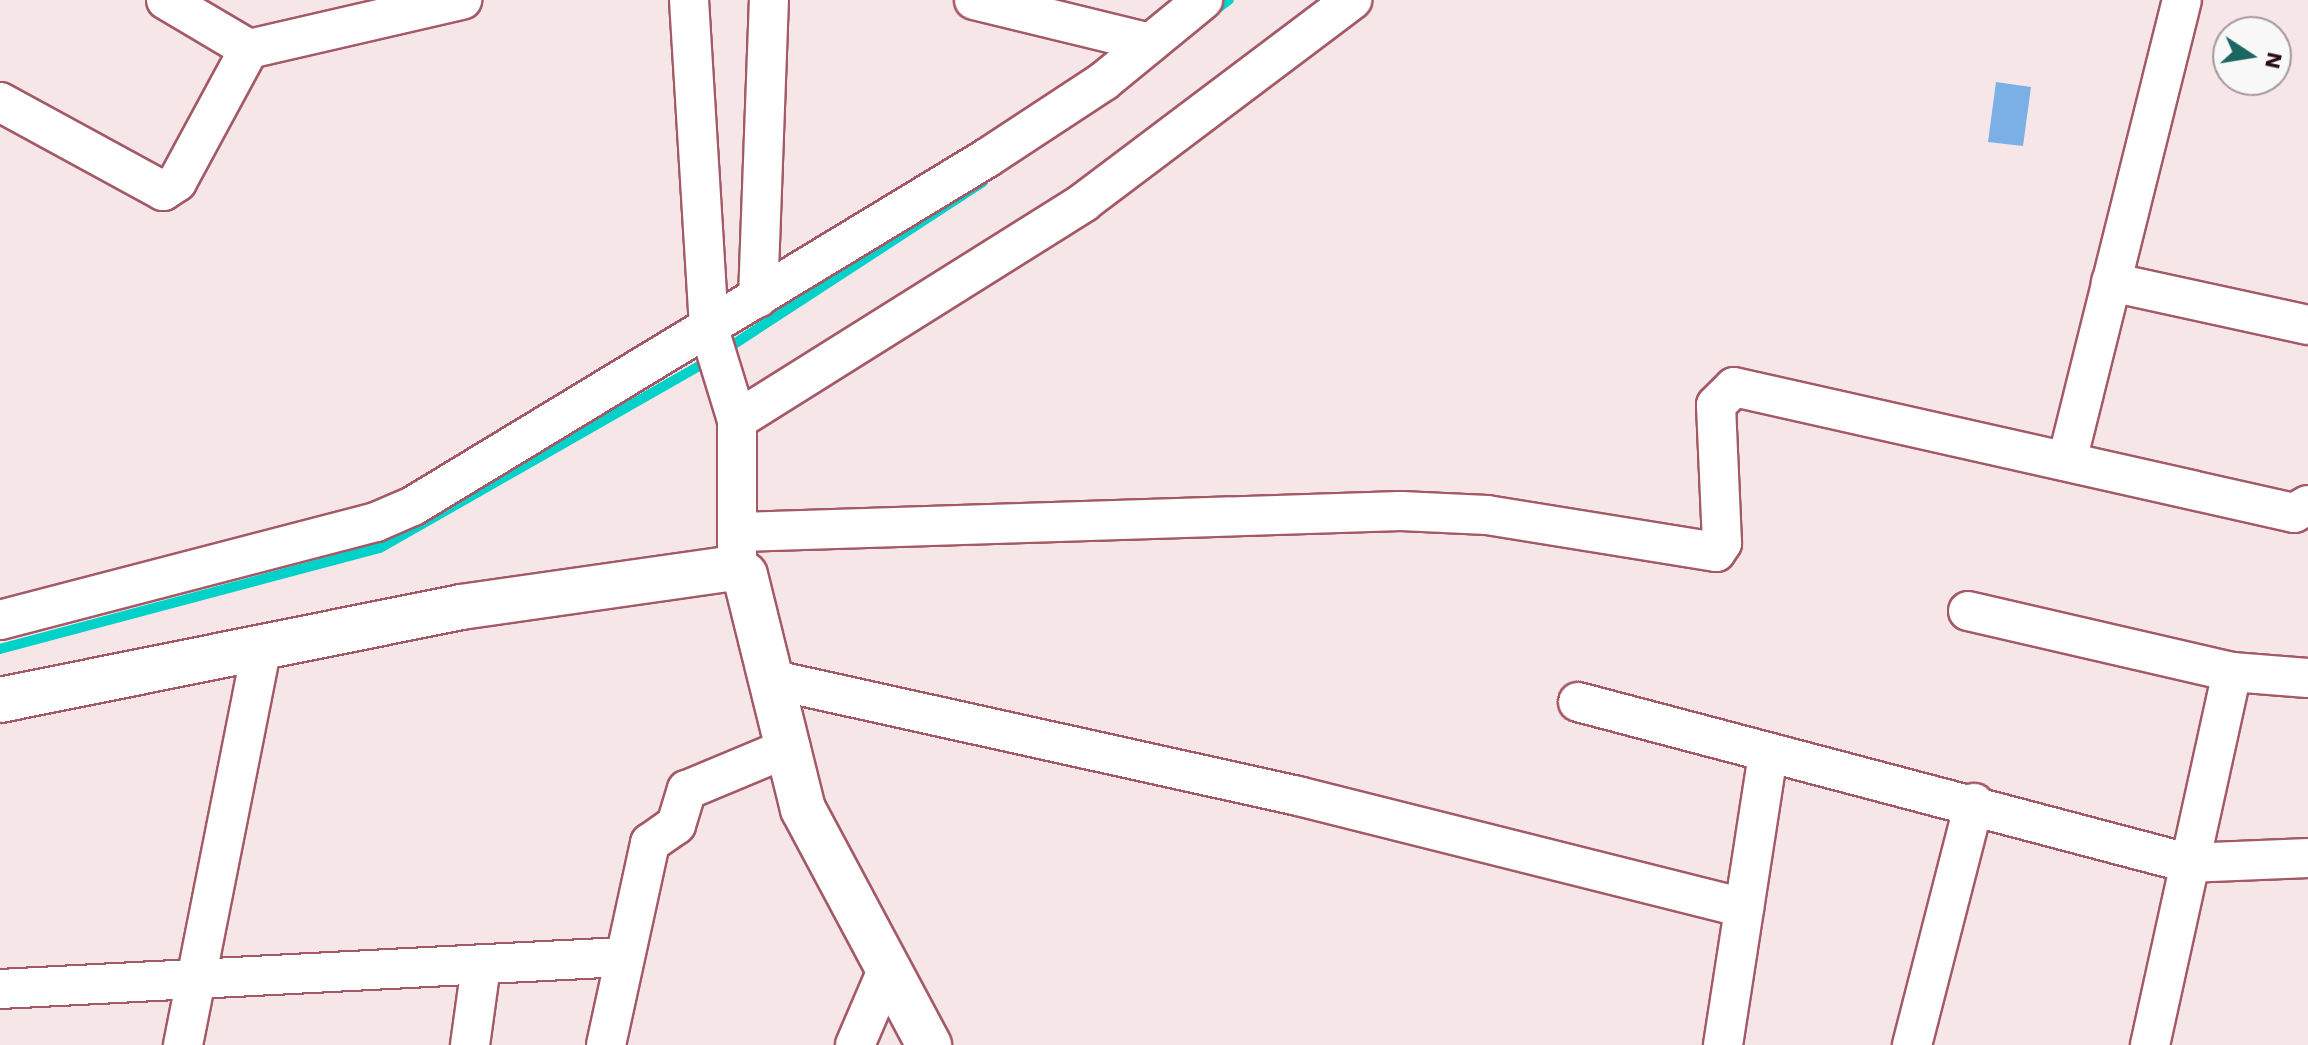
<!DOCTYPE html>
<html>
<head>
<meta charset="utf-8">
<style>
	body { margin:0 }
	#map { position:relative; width:2308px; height:1045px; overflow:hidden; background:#f7e6e8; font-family:"Work Sans",sans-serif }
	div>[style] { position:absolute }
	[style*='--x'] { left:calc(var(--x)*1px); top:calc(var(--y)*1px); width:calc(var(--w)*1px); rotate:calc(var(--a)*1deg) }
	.stream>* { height:10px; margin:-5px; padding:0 5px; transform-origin:5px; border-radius:5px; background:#00d1c9 }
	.building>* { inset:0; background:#7bb0e6 }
	.roads { filter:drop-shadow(2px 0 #a35a66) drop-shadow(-2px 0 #a35a66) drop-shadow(0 2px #a35a66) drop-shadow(0 -2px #a35a66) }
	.street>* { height:38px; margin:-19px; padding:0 19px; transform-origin:19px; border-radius:19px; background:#fff }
	.secondary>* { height:44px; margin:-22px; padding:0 22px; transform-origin:22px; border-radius:22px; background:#fff }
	span { translate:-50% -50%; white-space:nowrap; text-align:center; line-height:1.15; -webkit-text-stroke:6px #f8f8f8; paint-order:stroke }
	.north { position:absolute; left:2212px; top:16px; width:80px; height:80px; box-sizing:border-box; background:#f8f8f8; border:2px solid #a5999c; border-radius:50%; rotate:102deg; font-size:22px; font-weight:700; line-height:32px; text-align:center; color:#280b11 }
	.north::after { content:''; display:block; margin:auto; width:28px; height:36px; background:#196662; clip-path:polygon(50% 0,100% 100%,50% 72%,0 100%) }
</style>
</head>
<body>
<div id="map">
	<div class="stream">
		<div style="--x:1211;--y:13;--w:22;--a:-36"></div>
		<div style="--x:725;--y:350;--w:308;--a:-33.1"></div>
		<div style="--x:0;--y:649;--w:393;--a:-14.9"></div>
		<div style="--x:380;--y:548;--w:381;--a:-29.7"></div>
	</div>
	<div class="building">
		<div style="clip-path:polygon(1996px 82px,2031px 87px,2023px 146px,1988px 142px)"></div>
	</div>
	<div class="roads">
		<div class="street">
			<div style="--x:166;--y:0;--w:96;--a:30.6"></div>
			<div style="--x:249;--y:49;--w:219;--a:-13"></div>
			<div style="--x:689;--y:0;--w:330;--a:86.5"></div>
			<div style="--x:709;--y:329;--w:95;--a:72.9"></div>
			<div style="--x:737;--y:420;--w:137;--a:90"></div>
			<div style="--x:974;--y:0;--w:181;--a:13.7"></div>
			<div style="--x:0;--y:102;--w:186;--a:28.6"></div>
			<div style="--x:163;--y:191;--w:17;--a:-33"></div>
			<div style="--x:177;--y:182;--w:151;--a:-61.6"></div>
			<div style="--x:2111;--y:282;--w:202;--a:12.3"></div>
			<div style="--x:758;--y:298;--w:298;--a:-87.9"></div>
			<div style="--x:737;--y:420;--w:410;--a:-32.1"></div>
			<div style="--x:1084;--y:202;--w:336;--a:-37"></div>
			<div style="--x:2068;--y:457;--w:471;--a:-76"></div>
			<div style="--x:740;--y:532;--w:661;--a:-1.82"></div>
			<div style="--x:1401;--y:511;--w:86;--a:2.7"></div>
			<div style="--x:1487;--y:515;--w:232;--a:9.2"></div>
			<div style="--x:1716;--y:552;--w:11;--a:-56"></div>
			<div style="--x:1722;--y:543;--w:138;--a:-92.5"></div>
			<div style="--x:1716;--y:405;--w:25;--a:-45"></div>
			<div style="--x:1734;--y:387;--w:574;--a:12.68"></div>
			<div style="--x:2294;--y:513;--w:16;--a:-30"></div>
			<div style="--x:1968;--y:611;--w:271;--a:13"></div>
			<div style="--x:2232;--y:672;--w:76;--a:4.5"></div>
			<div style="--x:0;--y:620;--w:389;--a:-14.6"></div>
			<div style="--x:376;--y:522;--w:40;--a:-23.4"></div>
			<div style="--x:413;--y:506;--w:671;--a:-31.23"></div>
			<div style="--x:987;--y:158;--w:140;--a:-33.3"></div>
			<div style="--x:1104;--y:81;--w:128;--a:-39.3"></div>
			<div style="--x:774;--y:680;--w:537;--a:12.48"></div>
			<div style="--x:1298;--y:796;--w:460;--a:14.1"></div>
			<div style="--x:1578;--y:702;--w:631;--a:14.79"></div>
			<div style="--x:2188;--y:863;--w:120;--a:-2.4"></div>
			<div style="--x:0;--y:989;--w:625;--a:-2.94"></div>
			<div style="--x:183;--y:1045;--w:402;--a:-78.8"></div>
			<div style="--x:470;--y:1045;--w:80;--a:-82.1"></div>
			<div style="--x:606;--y:1045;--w:207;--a:-77.7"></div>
			<div style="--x:650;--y:843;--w:32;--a:-35"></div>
			<div style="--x:676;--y:825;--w:37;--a:-73"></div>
			<div style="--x:687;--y:790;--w:112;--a:-22.7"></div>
			<div style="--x:855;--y:1045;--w:84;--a:-66.8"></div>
			<div style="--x:1723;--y:1045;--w:293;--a:-81.2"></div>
			<div style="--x:1912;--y:1045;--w:250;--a:-75.6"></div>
			<div style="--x:2150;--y:1045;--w:382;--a:-77.6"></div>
		</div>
		<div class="secondary">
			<div style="--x:0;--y:700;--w:470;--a:-11.4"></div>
			<div style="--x:461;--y:607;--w:278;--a:-8.1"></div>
			<div style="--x:736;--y:568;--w:11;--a:38"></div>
			<div style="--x:745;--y:575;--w:241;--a:76.1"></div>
			<div style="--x:803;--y:809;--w:268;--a:61.9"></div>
		</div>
	</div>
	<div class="north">N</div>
</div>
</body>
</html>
